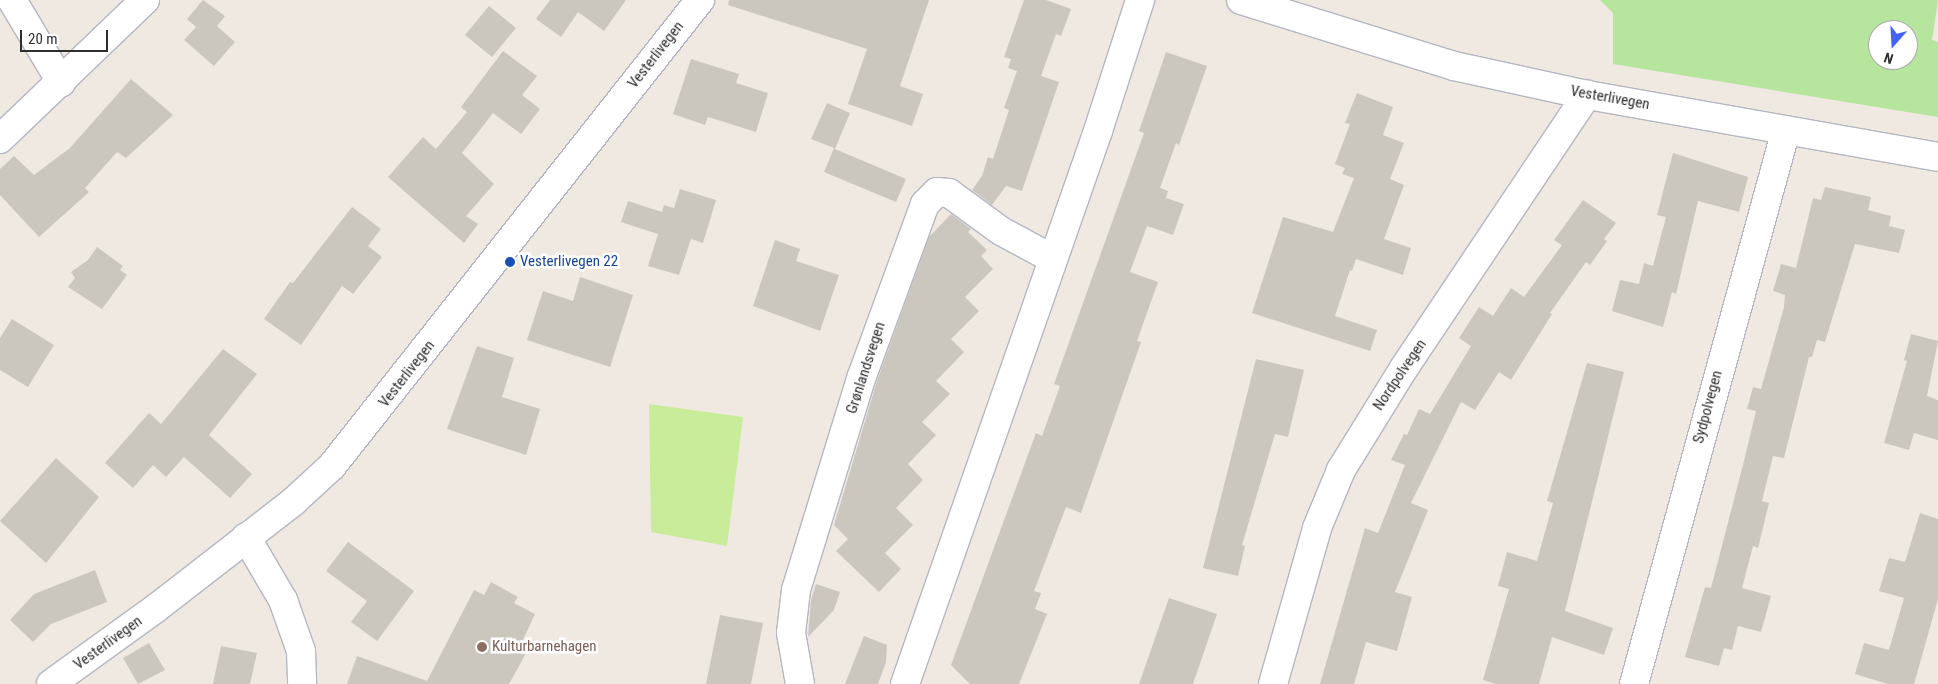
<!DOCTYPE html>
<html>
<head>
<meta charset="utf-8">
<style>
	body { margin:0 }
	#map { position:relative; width:1938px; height:684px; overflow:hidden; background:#efe9e1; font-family:"Roboto Condensed",sans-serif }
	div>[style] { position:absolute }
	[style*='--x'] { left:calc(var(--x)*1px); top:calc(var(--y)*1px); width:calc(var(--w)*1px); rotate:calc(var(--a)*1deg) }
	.green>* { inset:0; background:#b6e59e }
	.pitch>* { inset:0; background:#c9ec9a }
	.building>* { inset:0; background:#cbc7bf }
	.roads { filter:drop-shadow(1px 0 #b4b7c1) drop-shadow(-1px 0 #b4b7c1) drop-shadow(0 1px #b4b7c1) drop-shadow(0 -1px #b4b7c1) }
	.minor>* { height:28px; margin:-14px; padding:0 14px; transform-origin:14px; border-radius:14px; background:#fff }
	.dots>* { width:14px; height:14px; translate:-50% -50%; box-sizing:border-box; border:2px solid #fff; border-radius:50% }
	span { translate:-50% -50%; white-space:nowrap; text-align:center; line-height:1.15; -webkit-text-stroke:5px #fff; paint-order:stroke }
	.street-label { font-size:15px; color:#2e2e2e }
	.transit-label { font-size:15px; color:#164399 }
	.left { translate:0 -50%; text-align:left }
	.education-label { font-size:15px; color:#785e54 }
	.north { position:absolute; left:1868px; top:20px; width:50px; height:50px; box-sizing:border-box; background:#fff; border:1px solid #ababab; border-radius:50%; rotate:199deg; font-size:14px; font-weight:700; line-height:20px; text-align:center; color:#2e2e2e }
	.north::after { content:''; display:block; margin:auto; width:18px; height:22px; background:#4264fb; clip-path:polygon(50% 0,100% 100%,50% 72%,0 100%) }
	.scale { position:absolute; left:20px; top:30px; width:88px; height:22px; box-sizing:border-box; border:2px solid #2e2e2e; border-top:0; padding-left:6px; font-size:15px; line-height:18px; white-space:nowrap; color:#2e2e2e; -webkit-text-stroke:4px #fff; paint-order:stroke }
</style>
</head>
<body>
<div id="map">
	<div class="green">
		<div style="clip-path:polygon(evenodd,1600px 0,1938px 0,1932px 40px,1938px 42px,1938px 117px,1613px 64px,1613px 13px,1600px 0,1878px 30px,1908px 30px,1908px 60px,1878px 60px,1878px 30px)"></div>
	</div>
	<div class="pitch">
		<div style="clip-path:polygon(649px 404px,743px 417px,727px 546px,651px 532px)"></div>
	</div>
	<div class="building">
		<div style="clip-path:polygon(203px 0,225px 16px,217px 26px,235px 42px,214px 66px,184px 40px,196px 27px,187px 19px)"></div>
		<div style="clip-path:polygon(550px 0,626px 0,604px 31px,578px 12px,561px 37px,536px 19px)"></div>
		<div style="clip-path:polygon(729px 0,929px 0,900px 86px,923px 94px,912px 126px,848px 104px,867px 49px,728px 5px)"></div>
		<div style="clip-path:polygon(1024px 0,1046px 0,1071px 9px,1061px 36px,1056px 34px,1041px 76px,1059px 82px,1022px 191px,1006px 186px,992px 205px,972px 190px,982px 176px,988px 157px,993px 159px,1009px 110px,1004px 108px,1017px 71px,1008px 68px,1011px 59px,1004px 57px)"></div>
		<div style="clip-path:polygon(489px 6px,516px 28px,492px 57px,465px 35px)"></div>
		<div style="clip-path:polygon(503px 51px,537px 76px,522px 95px,540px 109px,521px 134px,493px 113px,462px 153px,494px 184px,466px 216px,478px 224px,464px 243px,388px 177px,423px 137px,436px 149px,467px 112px,461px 107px)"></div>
		<div style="clip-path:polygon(1166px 52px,1207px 66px,1179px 145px,1176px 143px,1160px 188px,1168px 191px,1166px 198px,1184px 204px,1173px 235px,1147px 226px,1130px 272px,1158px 282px,1137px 341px,1141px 342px,1081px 513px,1066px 507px,1034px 591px,1041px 593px,1035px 609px,1047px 614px,1019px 684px,970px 684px,951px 665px,1036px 433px,1042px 436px,1060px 386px,1054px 384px,1144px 133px,1139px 131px)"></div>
		<div style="clip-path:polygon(691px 59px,739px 74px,736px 83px,768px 93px,756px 132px,708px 117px,705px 125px,673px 114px)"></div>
		<div style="clip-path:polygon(131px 79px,173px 115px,126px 158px,117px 152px,85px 188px,89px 192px,39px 237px,0 195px,0 169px,14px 156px,34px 175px,70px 148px)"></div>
		<div style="clip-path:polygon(1357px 93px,1393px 107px,1383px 135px,1404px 143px,1390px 179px,1404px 185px,1384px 239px,1411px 248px,1403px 275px,1356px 259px,1352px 271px,1350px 270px,1335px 316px,1377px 330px,1370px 351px,1252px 313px,1283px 217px,1333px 232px,1354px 178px,1342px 174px,1345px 168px,1335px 164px,1350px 124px,1345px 123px)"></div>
		<div style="clip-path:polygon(827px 103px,850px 113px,835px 149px,906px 179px,896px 202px,824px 172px,834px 148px,811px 139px)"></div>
		<div style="clip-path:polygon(1673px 153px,1748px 177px,1739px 212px,1698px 201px,1676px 294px,1672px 292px,1663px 327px,1612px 311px,1620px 280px,1639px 284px,1644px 263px,1653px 266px,1666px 217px,1657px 215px)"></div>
		<div style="clip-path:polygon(1825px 187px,1871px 197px,1868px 210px,1891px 216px,1889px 226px,1905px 230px,1899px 253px,1855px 244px,1825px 342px,1817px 340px,1812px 357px,1809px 357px,1784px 458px,1773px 456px,1762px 501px,1769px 503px,1758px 548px,1753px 546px,1742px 588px,1771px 596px,1761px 632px,1738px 626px,1732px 650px,1724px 648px,1719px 666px,1685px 657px,1705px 587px,1711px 588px,1744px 461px,1756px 411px,1747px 409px,1753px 387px,1761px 389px,1784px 307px,1785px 295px,1773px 291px,1781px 264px,1796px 268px,1813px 198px,1821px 200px)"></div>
		<div style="clip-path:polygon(680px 189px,716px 200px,703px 243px,691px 239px,679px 275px,648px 266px,658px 234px,621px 222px,628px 201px,662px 212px,664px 205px,674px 208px)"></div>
		<div style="clip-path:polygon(1583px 200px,1616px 223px,1604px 239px,1607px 241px,1590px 265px,1586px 262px,1550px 313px,1552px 314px,1511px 380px,1499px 372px,1475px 410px,1461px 402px,1411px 503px,1428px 510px,1395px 592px,1412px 597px,1397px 651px,1366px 642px,1354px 684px,1320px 684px,1365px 528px,1378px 533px,1405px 465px,1391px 460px,1404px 434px,1407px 435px,1419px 409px,1430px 414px,1471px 346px,1459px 338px,1479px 307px,1493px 316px,1511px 288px,1524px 297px,1562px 245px,1554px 240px)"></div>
		<div style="clip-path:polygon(352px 207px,381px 229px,368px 246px,382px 257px,353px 294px,342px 286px,301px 345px,264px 319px,290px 282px,293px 283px)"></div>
		<div style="clip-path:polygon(951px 214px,971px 229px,968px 232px,987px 250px,981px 256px,993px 269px,965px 297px,979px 311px,951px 339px,964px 352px,936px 381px,950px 394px,922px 422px,936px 435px,908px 464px,923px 480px,896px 508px,913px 525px,885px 553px,901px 569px,879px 592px,836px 551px,848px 539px,834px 525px,877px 381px,929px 237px)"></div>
		<div style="clip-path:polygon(775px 240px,800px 249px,796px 261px,839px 275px,820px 331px,753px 306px)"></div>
		<div style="clip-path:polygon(97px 247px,123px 266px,120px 270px,127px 275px,102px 309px,68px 287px,75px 278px,71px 272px,88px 260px)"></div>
		<div style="clip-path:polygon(580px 277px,633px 295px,610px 367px,527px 340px,543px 291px,573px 301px)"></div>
		<div style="clip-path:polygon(12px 319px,54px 345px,28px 387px,0 370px,0 338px)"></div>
		<div style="clip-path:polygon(1911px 334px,1938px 341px,1927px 396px,1938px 400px,1938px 440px,1914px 433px,1909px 450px,1884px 443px,1907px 361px,1904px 360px)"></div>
		<div style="clip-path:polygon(477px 346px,514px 358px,502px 397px,540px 409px,526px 455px,447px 429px)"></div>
		<div style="clip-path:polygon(223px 349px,257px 374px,209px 435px,252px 474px,230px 498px,184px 457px,166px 477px,153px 465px,133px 488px,105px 463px,149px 413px,161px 424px)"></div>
		<div style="clip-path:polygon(1256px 359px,1304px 370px,1288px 437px,1275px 434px,1242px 545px,1245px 546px,1238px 576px,1203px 568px)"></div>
		<div style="clip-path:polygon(1587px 363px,1624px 372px,1565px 611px,1613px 628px,1604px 655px,1552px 637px,1539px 684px,1496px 684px,1483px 680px,1509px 589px,1498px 586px,1507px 552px,1537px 561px,1553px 503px,1547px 501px)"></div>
		<div style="clip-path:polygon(56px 458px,99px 497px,46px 563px,0 521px)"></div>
		<div style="clip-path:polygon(1920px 513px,1938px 519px,1938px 599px,1914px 684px,1888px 684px,1855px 674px,1864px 643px,1889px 650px,1904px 598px,1879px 591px,1889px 558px,1905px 562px)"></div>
		<div style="clip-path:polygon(348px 542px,414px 591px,377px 641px,351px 622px,367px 601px,326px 571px)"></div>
		<div style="clip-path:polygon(95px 570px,107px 602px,51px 624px,33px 642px,10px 620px,34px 594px)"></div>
		<div style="clip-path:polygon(491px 582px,518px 597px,514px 603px,535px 614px,521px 644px,527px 647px,524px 657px,509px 684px,347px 684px,357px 656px,427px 681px,474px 590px,484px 595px)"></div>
		<div style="clip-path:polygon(816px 584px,840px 592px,834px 610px,808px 637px,811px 600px)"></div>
		<div style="clip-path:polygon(1169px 598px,1217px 614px,1193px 684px,1139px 684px)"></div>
		<div style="clip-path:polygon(720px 615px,763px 623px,751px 684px,706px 684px)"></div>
		<div style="clip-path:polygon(864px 636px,887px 645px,886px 662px,878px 684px,845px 684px)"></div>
		<div style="clip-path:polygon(149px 643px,165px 670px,138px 684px,123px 658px)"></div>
		<div style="clip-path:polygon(221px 646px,257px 653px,250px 684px,213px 684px)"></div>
	</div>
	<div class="roads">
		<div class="minor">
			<div style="--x:12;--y:0;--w:96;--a:59.1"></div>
			<div style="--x:1241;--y:0;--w:223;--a:17.2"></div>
			<div style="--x:1454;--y:66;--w:136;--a:12.3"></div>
			<div style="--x:1587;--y:95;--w:356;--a:10"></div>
			<div style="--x:0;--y:139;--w:201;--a:-43.8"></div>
			<div style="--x:246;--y:537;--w:73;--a:59.6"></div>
			<div style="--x:283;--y:600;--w:54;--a:70.6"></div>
			<div style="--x:301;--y:651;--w:33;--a:88"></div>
			<div style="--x:51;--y:684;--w:128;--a:-35.8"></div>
			<div style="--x:155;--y:609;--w:176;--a:-37.8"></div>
			<div style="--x:294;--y:501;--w:52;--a:-42.6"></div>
			<div style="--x:332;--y:466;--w:594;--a:-51.7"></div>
			<div style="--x:800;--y:684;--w:52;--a:-100"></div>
			<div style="--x:791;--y:633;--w:43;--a:-83.4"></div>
			<div style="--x:796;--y:590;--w:224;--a:-72.9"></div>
			<div style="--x:862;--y:376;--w:183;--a:-69.9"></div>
			<div style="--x:925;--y:204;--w:17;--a:-45"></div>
			<div style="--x:937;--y:192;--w:12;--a:5"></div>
			<div style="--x:949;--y:193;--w:64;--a:36.2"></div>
			<div style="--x:1001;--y:231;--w:59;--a:28.3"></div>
			<div style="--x:905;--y:684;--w:586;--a:-70.76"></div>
			<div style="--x:1098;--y:131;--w:138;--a:-72.2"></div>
			<div style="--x:1273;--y:684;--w:162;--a:-74.2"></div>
			<div style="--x:1317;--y:528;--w:63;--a:-67.5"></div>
			<div style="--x:1341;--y:470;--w:120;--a:-58.3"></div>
			<div style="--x:1404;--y:368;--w:329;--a:-56.2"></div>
			<div style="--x:1634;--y:684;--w:574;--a:-74.66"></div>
		</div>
	</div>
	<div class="dots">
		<div style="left:510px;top:262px;background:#1a4fb4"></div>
		<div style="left:482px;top:647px;background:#8d6e63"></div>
	</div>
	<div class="street-label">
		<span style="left:656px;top:55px;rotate:-52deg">Vesterlivegen</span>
		<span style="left:1610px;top:98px;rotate:10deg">Vesterlivegen</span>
		<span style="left:866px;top:368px;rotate:-72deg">Grønlandsvegen</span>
		<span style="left:407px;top:374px;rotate:-52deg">Vesterlivegen</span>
		<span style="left:1400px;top:375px;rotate:-56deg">Nordpolvegen</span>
		<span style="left:1708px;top:407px;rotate:-75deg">Sydpolvegen</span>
		<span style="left:108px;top:643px;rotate:-36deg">Vesterlivegen</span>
	</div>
	<div class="transit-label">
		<span class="left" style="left:520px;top:262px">Vesterlivegen 22</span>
	</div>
	<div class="education-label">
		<span class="left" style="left:492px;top:647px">Kulturbarnehagen</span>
	</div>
	<div class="north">N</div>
	<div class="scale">20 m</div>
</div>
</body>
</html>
